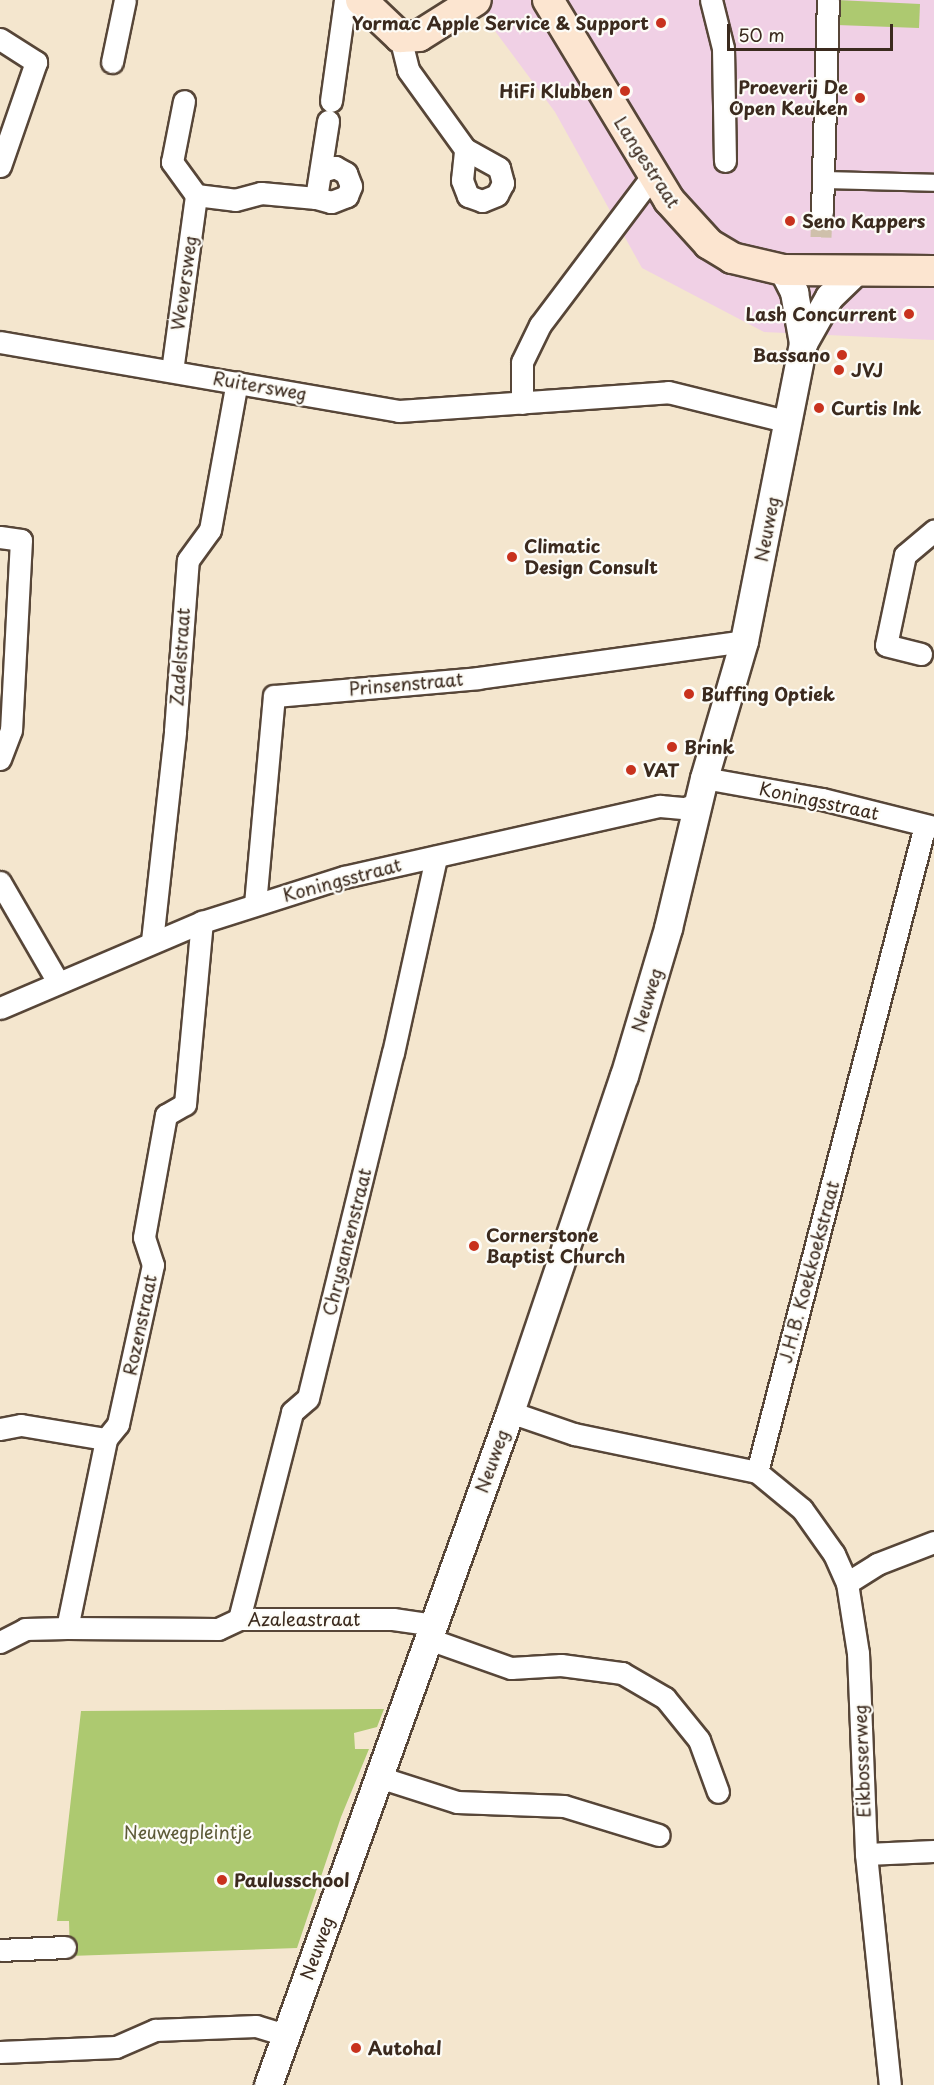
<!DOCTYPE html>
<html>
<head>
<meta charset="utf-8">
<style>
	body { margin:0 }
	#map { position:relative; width:934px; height:2085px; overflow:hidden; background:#f4e6ce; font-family:"Playpen Sans",sans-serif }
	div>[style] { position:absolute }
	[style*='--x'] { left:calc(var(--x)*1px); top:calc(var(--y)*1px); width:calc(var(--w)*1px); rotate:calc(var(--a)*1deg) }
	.built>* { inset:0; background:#f0d0e5 }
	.green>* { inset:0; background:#adc970 }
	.minor-tunnel>* { height:21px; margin-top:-10.5px; transform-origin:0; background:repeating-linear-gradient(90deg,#cfc0ab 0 21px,transparent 0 31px) }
	.roads { filter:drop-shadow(2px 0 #574638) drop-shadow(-2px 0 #574638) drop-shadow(0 2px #574638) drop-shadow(0 -2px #574638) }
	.pedestrian>* { height:16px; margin:-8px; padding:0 8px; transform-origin:8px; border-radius:8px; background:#fff }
	.minor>* { height:21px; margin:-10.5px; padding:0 10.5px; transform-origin:10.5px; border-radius:10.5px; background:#fff }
	.tertiary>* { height:27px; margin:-13.5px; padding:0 13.5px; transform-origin:13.5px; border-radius:13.5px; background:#fff }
	.secondary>* { height:30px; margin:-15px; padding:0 15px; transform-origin:15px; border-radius:15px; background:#fce5d0 }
	.dots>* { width:16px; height:16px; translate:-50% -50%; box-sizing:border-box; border:3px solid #fdfcf7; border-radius:50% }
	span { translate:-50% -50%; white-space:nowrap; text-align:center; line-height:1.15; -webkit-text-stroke:4.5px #fdfcf7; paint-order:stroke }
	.poi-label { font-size:18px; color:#3b2a1e; font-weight:700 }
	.right { translate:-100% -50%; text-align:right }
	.left { translate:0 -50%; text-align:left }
	.street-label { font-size:18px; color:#3b2a1e }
	.park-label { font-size:18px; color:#5d5a37 }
	.scale { position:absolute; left:727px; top:24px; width:166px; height:27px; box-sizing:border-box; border:3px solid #3b2a1e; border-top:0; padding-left:8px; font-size:18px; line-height:21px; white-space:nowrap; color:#3b2a1e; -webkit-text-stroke:4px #fdfcf7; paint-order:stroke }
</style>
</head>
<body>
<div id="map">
	<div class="built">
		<div style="clip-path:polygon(472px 0,934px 0,934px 340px,764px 332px,642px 268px,555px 112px)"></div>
	</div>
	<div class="green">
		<div style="clip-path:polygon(837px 0,920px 4px,919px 28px,837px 25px)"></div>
		<div style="clip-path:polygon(384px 1709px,377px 1727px,354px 1733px,355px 1749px,369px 1749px,341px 1817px,297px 1948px,70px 1956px,69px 1921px,57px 1921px,81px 1711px)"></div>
	</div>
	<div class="minor-tunnel">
		<div style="--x:821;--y:237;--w:25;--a:-88"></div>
	</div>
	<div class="roads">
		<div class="pedestrian">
			<div style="--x:823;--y:180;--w:111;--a:1.5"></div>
		</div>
		<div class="minor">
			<div style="--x:711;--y:0;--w:49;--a:76"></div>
			<div style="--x:723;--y:48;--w:113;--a:89"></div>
			<div style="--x:400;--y:37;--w:34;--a:76"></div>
			<div style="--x:408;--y:70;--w:97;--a:54.2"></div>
			<div style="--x:465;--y:149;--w:39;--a:29"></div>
			<div style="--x:499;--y:168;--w:16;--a:75"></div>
			<div style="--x:503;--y:183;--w:13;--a:117"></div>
			<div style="--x:497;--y:195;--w:16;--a:158"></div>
			<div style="--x:482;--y:201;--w:15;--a:-160"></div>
			<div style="--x:468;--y:196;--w:17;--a:-111"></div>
			<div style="--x:462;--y:180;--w:31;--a:-84"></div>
			<div style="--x:0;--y:39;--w:43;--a:32.6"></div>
			<div style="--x:36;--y:62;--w:110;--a:109.1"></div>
			<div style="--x:112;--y:62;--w:63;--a:-78.2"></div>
			<div style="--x:331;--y:101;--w:102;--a:-82.1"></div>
			<div style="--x:322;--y:171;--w:14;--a:-17"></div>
			<div style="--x:335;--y:167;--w:13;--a:29"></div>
			<div style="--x:346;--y:173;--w:14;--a:69"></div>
			<div style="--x:351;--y:186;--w:11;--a:112"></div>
			<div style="--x:347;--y:196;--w:17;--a:159"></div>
			<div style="--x:331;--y:202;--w:16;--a:-165"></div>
			<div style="--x:316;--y:198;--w:78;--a:-81.1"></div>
			<div style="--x:196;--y:195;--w:39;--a:7"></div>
			<div style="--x:235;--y:200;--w:27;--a:-15"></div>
			<div style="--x:261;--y:193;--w:55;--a:5.2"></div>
			<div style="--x:822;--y:212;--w:212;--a:-88.4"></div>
			<div style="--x:0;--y:342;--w:405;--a:9.8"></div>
			<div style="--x:399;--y:411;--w:270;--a:-4"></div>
			<div style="--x:668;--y:392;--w:125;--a:13.9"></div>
			<div style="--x:172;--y:371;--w:178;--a:-82.2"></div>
			<div style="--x:196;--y:195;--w:41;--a:-126"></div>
			<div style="--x:172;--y:162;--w:62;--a:-78.9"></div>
			<div style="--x:522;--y:403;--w:41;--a:-90"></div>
			<div style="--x:522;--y:362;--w:41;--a:-64.1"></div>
			<div style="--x:540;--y:325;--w:188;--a:-53"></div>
			<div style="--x:0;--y:537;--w:21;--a:8"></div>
			<div style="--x:21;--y:540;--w:190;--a:93"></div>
			<div style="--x:11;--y:730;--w:31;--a:111"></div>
			<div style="--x:921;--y:654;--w:36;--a:-166"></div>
			<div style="--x:886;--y:645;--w:92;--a:-78.1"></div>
			<div style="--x:905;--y:555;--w:38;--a:-40"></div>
			<div style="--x:704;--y:778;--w:120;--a:10.1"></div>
			<div style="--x:822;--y:799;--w:115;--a:14"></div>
			<div style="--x:0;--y:882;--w:116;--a:59.9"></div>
			<div style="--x:255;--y:904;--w:209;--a:-84.8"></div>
			<div style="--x:274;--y:696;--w:205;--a:-5"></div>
			<div style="--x:478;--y:678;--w:269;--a:-7.9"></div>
			<div style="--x:152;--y:941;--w:211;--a:-83.7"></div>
			<div style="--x:175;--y:731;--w:171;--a:-85.7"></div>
			<div style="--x:188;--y:560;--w:37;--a:-54"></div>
			<div style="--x:210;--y:530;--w:150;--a:-79.7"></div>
			<div style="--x:0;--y:1008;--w:220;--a:-23.1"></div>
			<div style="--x:202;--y:922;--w:149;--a:-17.6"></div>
			<div style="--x:344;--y:877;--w:324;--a:-12.7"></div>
			<div style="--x:660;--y:806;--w:25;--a:5"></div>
			<div style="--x:685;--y:808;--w:14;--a:-21"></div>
			<div style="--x:510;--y:1412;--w:68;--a:19"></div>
			<div style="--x:574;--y:1434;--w:187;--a:11.7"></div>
			<div style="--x:757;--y:1472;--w:58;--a:39.4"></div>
			<div style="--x:802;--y:1509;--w:55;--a:54.6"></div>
			<div style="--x:834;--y:1554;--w:32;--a:66"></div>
			<div style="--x:847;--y:1583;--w:71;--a:81.1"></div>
			<div style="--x:858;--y:1653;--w:201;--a:87.7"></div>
			<div style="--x:866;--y:1854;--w:232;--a:84.1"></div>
			<div style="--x:0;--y:1429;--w:21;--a:-11"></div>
			<div style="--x:21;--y:1425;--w:86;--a:9.4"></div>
			<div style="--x:757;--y:1472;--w:668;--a:-75.44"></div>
			<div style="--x:847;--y:1583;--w:36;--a:-32"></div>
			<div style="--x:877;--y:1564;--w:61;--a:-21.1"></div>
			<div style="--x:239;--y:1619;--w:214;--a:-75.6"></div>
			<div style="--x:292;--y:1412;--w:21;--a:-41"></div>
			<div style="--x:308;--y:1398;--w:355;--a:-76.2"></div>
			<div style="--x:393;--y:1053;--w:201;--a:-77.6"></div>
			<div style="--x:67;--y:1628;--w:151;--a:0.4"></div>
			<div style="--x:218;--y:1629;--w:23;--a:-25"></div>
			<div style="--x:239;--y:1619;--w:154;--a:0"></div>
			<div style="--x:393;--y:1619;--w:41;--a:8.3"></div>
			<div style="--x:429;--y:1639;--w:87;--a:19.5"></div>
			<div style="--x:511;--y:1668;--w:50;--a:-3.4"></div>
			<div style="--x:561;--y:1665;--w:62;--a:7.5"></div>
			<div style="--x:622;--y:1673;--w:50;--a:30.2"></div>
			<div style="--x:665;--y:1698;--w:54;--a:51"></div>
			<div style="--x:699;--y:1740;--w:55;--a:69.9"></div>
			<div style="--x:0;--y:1642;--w:28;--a:-27"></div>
			<div style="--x:25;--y:1629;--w:42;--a:-1.4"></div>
			<div style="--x:67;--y:1628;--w:193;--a:-78.3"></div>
			<div style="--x:106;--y:1439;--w:19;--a:-51"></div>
			<div style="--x:118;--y:1424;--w:163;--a:-77.6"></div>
			<div style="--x:153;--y:1265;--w:29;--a:-108"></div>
			<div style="--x:144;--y:1237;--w:124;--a:-79.8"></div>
			<div style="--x:166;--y:1115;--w:22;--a:-30"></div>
			<div style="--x:185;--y:1104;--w:183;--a:-84.7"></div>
			<div style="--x:379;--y:1777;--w:82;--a:17.8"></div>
			<div style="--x:457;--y:1802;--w:107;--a:2.1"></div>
			<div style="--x:564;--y:1806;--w:99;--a:17"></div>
			<div style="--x:866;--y:1854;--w:68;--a:-2.5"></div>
			<div style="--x:0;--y:1950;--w:65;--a:-2.6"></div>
			<div style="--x:0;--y:2052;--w:116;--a:-2.5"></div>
			<div style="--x:116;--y:2047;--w:43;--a:-23.6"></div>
			<div style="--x:155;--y:2030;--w:101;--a:-2.3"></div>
			<div style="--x:256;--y:2026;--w:30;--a:17"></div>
		</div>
		<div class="tertiary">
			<div style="--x:783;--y:270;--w:25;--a:63"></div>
			<div style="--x:794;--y:292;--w:52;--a:80"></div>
			<div style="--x:268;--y:2085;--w:715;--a:-70.22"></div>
			<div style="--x:510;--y:1412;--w:355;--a:-71.3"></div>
			<div style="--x:624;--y:1076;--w:154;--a:-73.4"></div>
			<div style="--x:668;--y:928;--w:154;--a:-76.5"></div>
			<div style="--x:704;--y:778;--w:143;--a:-73.7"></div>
			<div style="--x:744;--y:641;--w:304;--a:-78.8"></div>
			<div style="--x:803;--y:343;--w:53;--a:-60.5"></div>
			<div style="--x:829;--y:297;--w:37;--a:-44"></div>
		</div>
		<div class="secondary">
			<div style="--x:361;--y:0;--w:54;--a:43.5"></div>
			<div style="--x:400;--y:37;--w:19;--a:-3"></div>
			<div style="--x:419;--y:36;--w:67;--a:-32.3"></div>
			<div style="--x:548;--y:0;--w:234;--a:58.8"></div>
			<div style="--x:669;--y:200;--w:59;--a:47.7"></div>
			<div style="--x:709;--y:244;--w:27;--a:31"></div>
			<div style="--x:732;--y:258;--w:52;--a:13.2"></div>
			<div style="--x:783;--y:270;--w:151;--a:0.4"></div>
		</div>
	</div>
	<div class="dots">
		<div style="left:661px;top:23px;background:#c8321e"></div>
		<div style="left:625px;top:91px;background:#c8321e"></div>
		<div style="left:860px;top:98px;background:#c8321e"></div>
		<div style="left:790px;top:221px;background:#c8321e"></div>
		<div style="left:909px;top:314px;background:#c8321e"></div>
		<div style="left:842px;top:355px;background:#c8321e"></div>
		<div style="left:839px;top:370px;background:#c8321e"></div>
		<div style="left:819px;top:408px;background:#c8321e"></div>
		<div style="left:512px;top:557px;background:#c8321e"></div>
		<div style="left:689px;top:694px;background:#c8321e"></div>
		<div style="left:672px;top:747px;background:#c8321e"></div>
		<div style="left:631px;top:770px;background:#c8321e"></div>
		<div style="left:474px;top:1246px;background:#c8321e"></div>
		<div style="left:222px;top:1880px;background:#c8321e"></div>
		<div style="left:356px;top:2048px;background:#c8321e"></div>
	</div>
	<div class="poi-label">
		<span class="right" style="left:649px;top:23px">Yormac Apple Service &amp; Support</span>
		<span class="right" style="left:848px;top:98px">Proeverij De<br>Open Keuken</span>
		<span class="right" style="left:613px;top:91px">HiFi Klubben</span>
		<span class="left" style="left:802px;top:221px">Seno Kappers</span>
		<span class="right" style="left:897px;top:314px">Lash Concurrent</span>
		<span class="right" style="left:830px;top:355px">Bassano</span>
		<span class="left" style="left:851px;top:370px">JVJ</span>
		<span class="left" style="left:831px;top:408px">Curtis Ink</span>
		<span class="left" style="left:524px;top:557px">Climatic<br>Design Consult</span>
		<span class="left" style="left:701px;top:694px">Buffing Optiek</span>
		<span class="left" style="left:684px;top:747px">Brink</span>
		<span class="left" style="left:643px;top:770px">VAT</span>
		<span class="left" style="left:486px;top:1246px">Cornerstone<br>Baptist Church</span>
		<span class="left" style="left:234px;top:1880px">Paulusschool</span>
		<span class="left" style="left:368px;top:2048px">Autohal</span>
	</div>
	<div class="street-label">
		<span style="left:647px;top:162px;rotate:57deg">Langestraat</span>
		<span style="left:184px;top:283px;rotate:-82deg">Weversweg</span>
		<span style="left:260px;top:386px;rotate:10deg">Ruitersweg</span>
		<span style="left:767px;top:529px;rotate:-79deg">Neuweg</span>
		<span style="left:180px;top:657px;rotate:-86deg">Zadelstraat</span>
		<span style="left:406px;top:684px;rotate:-5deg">Prinsenstraat</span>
		<span style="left:819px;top:801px;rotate:12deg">Koningsstraat</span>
		<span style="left:342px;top:880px;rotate:-15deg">Koningsstraat</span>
		<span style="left:647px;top:1000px;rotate:-73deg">Neuweg</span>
		<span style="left:347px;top:1242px;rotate:-76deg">Chrysantenstraat</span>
		<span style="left:809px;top:1272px;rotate:-75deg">J.H.B. Koekkoekstraat</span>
		<span style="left:140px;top:1325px;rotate:-78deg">Rozenstraat</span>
		<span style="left:492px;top:1461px;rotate:-70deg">Neuweg</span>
		<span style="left:304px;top:1619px">Azaleastraat</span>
		<span style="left:862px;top:1761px;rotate:-92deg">Eikbosserweg</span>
		<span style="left:317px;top:1948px;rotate:-70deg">Neuweg</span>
	</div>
	<div class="park-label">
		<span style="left:188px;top:1832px">Neuwegpleintje</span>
	</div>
	<div class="scale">50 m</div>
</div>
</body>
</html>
